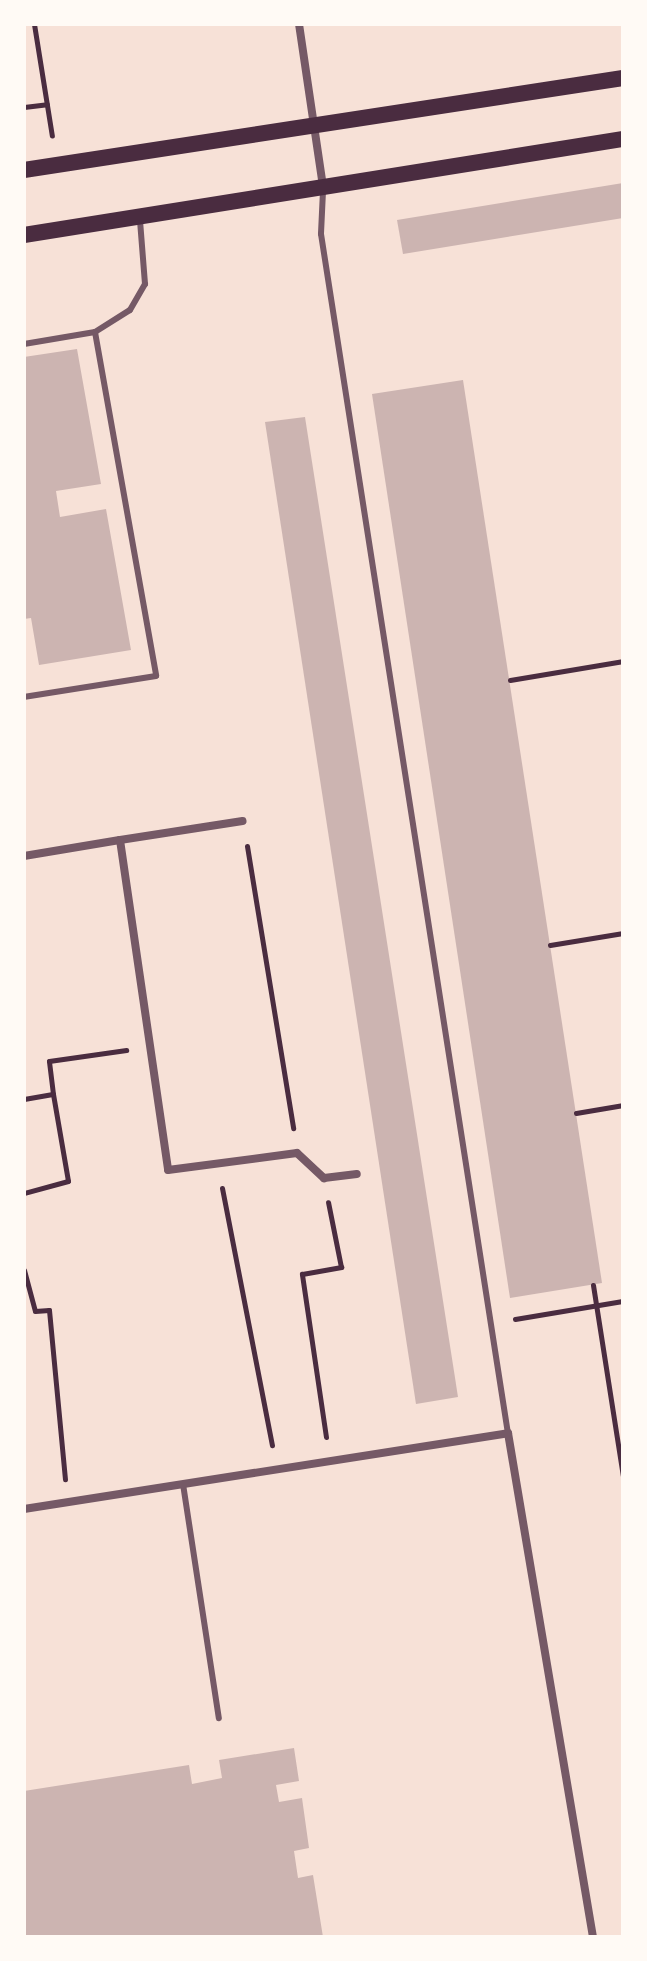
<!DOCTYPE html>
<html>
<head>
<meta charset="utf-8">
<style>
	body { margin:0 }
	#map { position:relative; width:647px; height:1961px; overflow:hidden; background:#f7e1d7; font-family:Literata,serif }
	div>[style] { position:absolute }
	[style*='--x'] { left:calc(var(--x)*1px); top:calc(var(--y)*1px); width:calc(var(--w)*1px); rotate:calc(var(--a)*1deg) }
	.building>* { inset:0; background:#ccb4b1 }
	.path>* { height:5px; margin:-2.5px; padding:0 2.5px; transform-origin:2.5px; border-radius:2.5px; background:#4a2c40 }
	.service>* { height:6px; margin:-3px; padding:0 3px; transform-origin:3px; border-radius:3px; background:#755966 }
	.minor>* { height:8px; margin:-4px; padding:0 4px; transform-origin:4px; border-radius:4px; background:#755966 }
	.secondary>* { height:16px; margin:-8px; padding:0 8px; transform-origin:8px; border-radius:8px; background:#4a2c40 }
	span { translate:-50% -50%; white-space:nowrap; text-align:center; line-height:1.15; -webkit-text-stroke:8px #fffaf5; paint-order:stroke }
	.frame { position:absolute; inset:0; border:26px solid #fffaf5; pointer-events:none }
</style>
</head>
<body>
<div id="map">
	<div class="building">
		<div style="clip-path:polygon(623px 183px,623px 218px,403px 254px,397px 220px)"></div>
		<div style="clip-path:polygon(77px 349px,101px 484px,56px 491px,60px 517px,106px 509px,131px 650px,39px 665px,31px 618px,24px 619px,24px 357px)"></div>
		<div style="clip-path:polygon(463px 380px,602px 1283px,510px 1298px,372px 394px)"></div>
		<div style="clip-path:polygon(305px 417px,458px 1397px,416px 1404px,265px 422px)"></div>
		<div style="clip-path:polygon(294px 1748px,299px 1781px,276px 1785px,279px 1802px,302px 1798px,309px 1848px,294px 1851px,298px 1878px,313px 1875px,323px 1937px,24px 1937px,24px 1791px,189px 1765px,192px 1784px,222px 1778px,219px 1760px)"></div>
	</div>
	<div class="path">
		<div style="--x:34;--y:24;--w:113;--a:80.9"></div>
		<div style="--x:24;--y:107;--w:23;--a:-7"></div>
		<div style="--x:510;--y:680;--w:115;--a:-9.5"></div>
		<div style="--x:247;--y:846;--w:286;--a:80.7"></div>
		<div style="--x:550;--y:945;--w:74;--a:-9.3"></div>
		<div style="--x:53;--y:1094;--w:33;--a:-97"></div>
		<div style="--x:49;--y:1061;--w:78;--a:-8.1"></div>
		<div style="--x:24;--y:1099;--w:29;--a:-10"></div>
		<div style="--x:53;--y:1094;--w:88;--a:80.2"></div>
		<div style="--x:68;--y:1181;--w:46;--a:164.7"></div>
		<div style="--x:576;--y:1113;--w:48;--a:-9.7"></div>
		<div style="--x:222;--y:1188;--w:262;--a:79"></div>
		<div style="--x:24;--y:1270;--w:42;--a:75"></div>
		<div style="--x:35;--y:1311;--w:14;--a:-4"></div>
		<div style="--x:49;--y:1310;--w:170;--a:84.6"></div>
		<div style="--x:593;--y:1285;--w:193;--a:81.1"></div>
		<div style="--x:515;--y:1319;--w:109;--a:-9.5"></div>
		<div style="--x:326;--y:1437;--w:165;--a:-98.4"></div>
		<div style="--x:302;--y:1274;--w:40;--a:-10"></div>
		<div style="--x:341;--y:1267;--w:66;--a:-101.3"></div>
	</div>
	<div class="service">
		<div style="--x:323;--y:191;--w:43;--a:92.7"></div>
		<div style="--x:321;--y:234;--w:1213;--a:81.14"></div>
		<div style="--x:95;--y:332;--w:41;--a:-32.2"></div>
		<div style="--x:130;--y:310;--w:30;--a:-60"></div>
		<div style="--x:145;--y:284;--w:64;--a:-94.5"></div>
		<div style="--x:24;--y:344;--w:72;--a:-9.6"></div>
		<div style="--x:95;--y:332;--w:349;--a:79.9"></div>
		<div style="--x:156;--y:676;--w:134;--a:171"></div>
		<div style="--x:183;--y:1484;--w:237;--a:81.3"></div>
	</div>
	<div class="minor">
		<div style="--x:299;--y:24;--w:165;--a:81.6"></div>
		<div style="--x:120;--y:840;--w:124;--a:-8.8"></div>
		<div style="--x:24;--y:856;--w:97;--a:-9.5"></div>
		<div style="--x:120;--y:840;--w:333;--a:81.7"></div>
		<div style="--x:168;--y:1170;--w:130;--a:-7.5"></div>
		<div style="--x:297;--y:1153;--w:37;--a:43"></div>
		<div style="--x:324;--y:1178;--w:33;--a:-7"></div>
		<div style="--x:24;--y:1509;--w:490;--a:-8.9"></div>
		<div style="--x:508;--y:1433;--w:511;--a:80.43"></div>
	</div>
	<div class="secondary">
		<div style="--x:24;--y:170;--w:606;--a:-8.73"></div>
		<div style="--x:24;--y:235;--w:607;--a:-9.11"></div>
	</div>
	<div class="frame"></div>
</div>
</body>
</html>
